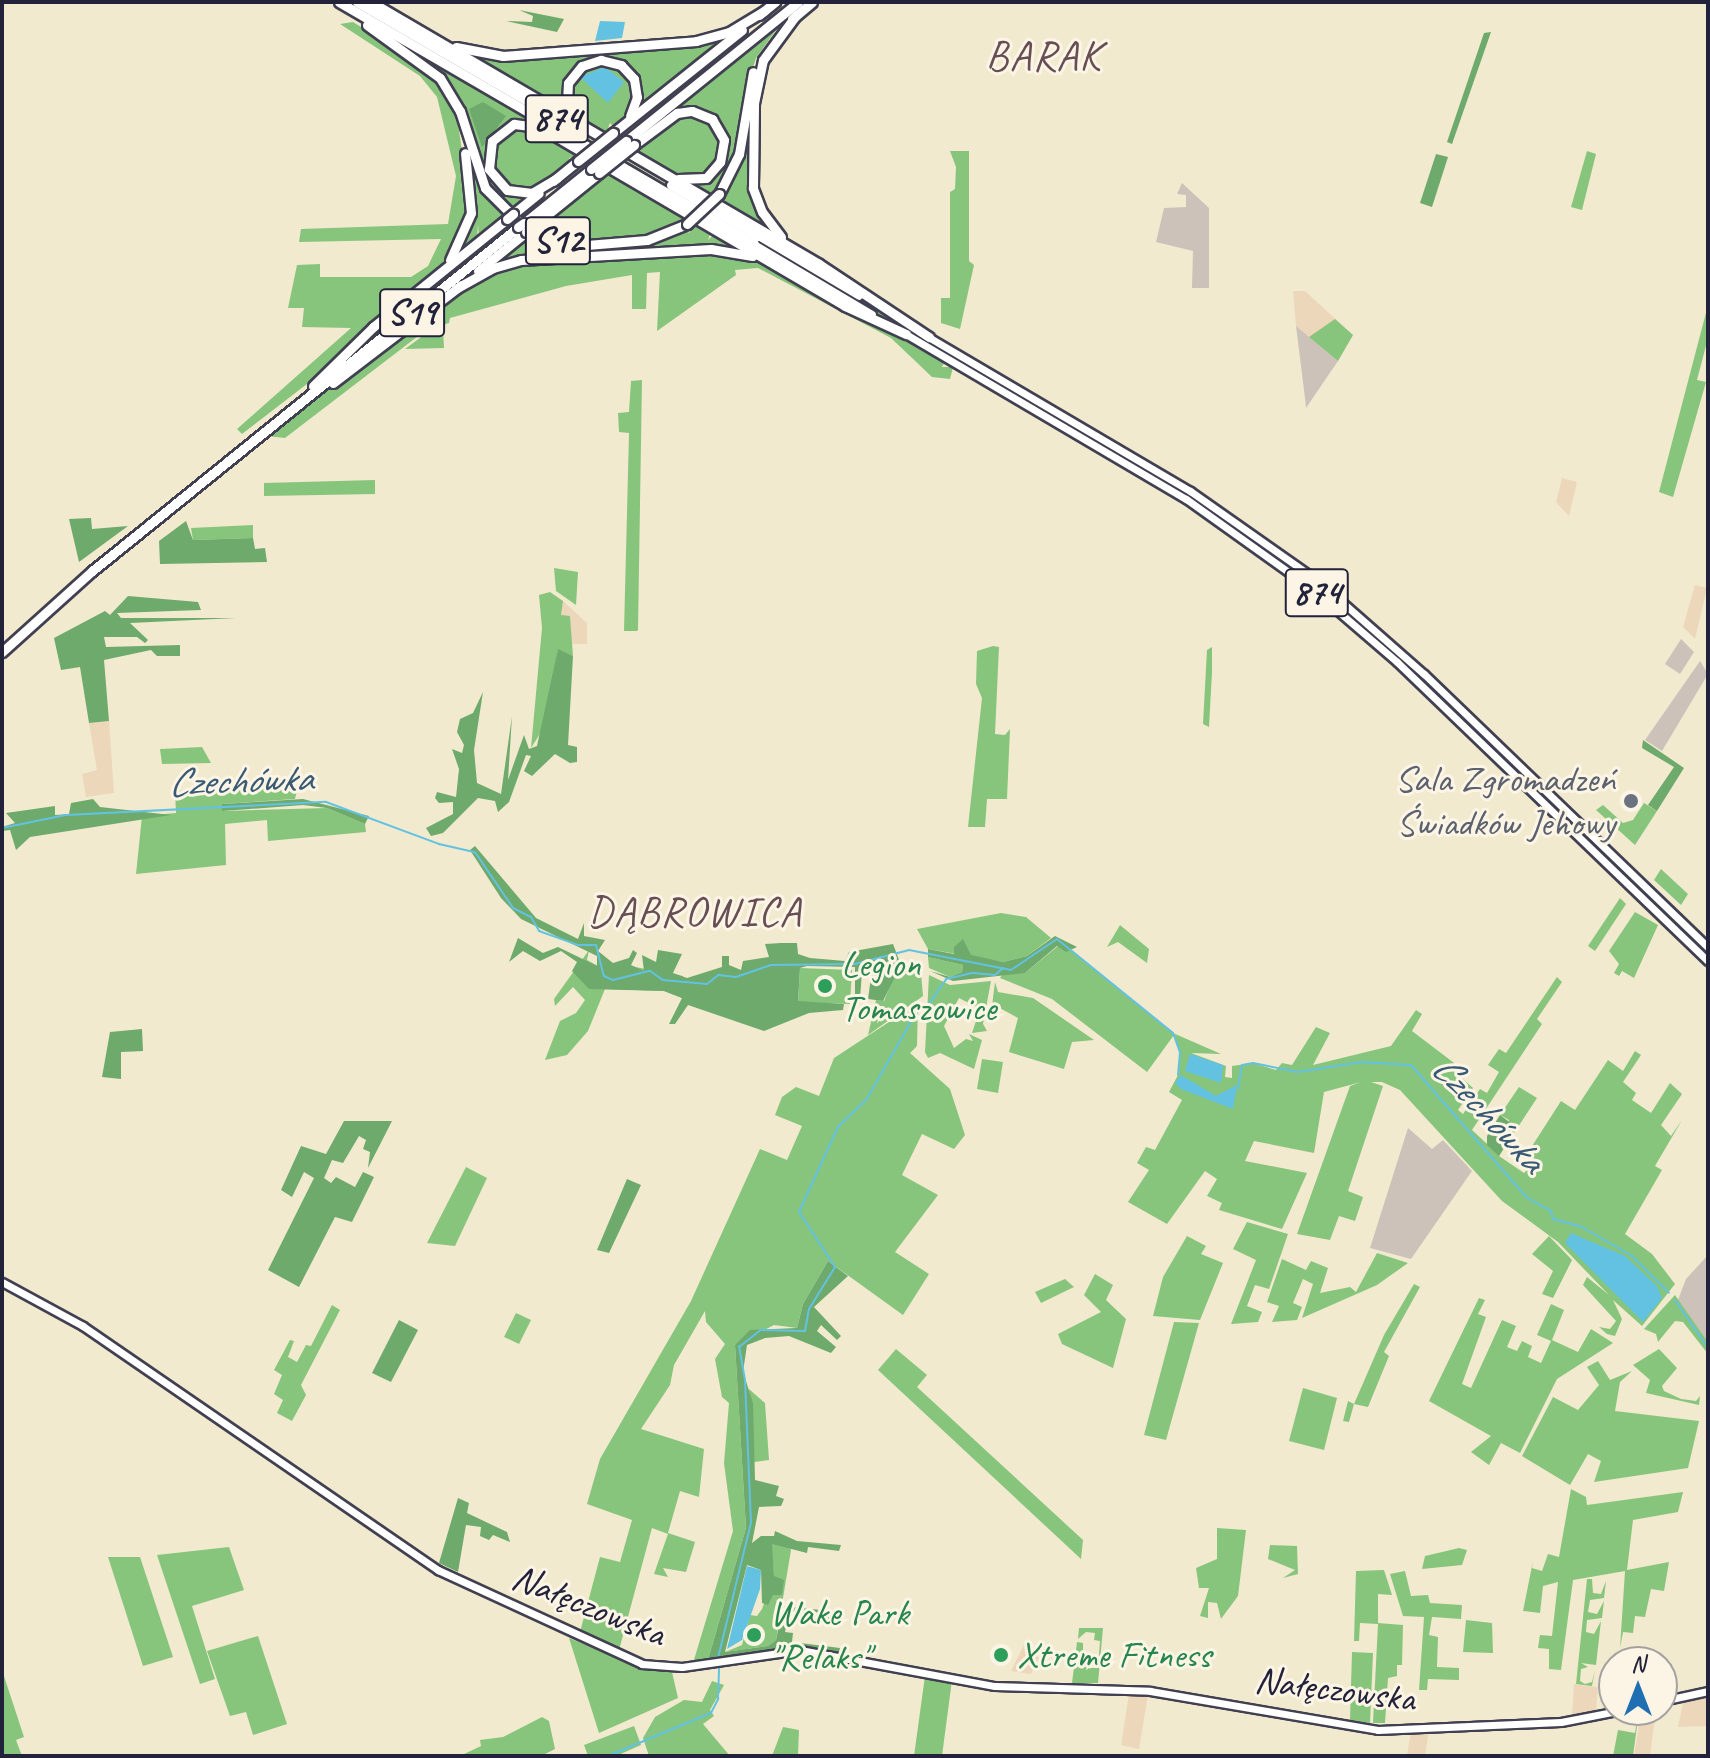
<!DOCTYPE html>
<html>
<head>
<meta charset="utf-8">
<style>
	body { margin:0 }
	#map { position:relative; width:1710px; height:1758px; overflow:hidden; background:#f1eacf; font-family:Caveat,sans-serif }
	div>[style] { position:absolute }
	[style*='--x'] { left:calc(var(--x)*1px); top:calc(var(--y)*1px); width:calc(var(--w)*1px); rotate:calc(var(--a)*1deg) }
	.built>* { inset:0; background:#edd7bb }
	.industrial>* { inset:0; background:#ccc2b9 }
	.green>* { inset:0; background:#87c57c }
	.forest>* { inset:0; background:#6daa6c }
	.water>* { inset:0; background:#63c2e2 }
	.stream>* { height:2px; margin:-1px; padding:0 1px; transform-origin:1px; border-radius:1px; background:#63c2e2 }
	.roads { filter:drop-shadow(2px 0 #414051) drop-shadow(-2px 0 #414051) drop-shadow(0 2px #414051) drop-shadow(0 -2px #414051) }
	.major>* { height:7px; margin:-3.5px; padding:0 3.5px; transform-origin:3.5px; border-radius:3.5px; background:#fff }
	.highway>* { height:9px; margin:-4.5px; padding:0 4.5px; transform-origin:4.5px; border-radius:4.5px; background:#fff }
	.bridges { filter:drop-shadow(2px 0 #414051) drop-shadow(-2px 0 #414051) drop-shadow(0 2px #414051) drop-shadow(0 -2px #414051) }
	.highway-bridge>* { height:9px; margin:-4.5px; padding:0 4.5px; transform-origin:4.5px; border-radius:4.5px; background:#fff }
	.dots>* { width:22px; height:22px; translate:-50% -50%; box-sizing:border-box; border:4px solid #fcf5e5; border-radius:50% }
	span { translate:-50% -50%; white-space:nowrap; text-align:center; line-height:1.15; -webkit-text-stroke:6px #fcf5e5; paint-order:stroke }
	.shield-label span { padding:2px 6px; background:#fcf5e5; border:2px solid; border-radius:6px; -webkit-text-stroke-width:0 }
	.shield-label { font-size:36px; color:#22223b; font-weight:700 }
	.worship-label { font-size:38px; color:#5b616d }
	.right { translate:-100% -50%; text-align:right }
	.leisure-label { font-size:38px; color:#27864d }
	.left { translate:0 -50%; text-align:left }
	.street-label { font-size:38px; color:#22223b }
	.water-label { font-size:40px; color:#395a75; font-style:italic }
	.quarter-label { font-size:42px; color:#674e54; letter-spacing:2px }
	.frame { position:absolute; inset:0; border:4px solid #22223b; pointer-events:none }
	.north { position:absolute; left:1598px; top:1646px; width:80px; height:80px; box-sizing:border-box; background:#fcf5e5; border:2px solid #a5a1a1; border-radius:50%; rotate:0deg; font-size:22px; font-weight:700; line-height:32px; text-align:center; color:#22223b }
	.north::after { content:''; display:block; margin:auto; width:28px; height:36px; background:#1f6fb2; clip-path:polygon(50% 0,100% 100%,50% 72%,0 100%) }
</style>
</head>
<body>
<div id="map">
	<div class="built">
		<div style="clip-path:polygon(1293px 291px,1305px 291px,1353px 335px,1338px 361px,1296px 326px)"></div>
		<div style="clip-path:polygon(1562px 478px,1577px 482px,1569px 516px,1556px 502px)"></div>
		<div style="clip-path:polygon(1695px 585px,1707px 588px,1695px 639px,1683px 627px)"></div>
		<div style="clip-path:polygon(563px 601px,587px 623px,587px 644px,571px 644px,570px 617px,560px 615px)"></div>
		<div style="clip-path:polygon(109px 721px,114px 793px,86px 797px,82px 774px,97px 770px,89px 723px)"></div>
		<div style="clip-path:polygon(1024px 1645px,1039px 1658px,1031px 1674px,1011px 1671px)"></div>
		<div style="clip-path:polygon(1574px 1684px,1598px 1687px,1596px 1711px,1572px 1716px)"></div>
		<div style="clip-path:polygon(1129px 1694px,1148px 1695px,1139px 1749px,1121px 1745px)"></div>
		<div style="clip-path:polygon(1708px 1697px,1708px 1726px,1678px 1727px,1683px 1702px)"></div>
		<div style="clip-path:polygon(1656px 1710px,1650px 1756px,1634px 1756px,1641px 1712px)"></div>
		<div style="clip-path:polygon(1429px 1730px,1425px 1756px,1407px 1755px,1411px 1732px)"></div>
	</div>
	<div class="industrial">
		<div style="clip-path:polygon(1182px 183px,1209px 208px,1209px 288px,1192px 288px,1193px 251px,1156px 242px,1164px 208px,1186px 207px,1186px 195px,1177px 194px)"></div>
		<div style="clip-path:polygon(1296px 326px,1338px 361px,1306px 408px,1305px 398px)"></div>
		<div style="clip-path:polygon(1681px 639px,1694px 652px,1680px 674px,1665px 664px)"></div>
		<div style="clip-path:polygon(1700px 661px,1708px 674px,1662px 751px,1645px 740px)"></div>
		<div style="clip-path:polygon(1408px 1128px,1432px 1149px,1443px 1140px,1472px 1171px,1411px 1259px,1370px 1248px)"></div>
		<div style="clip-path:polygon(1708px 1255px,1708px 1342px,1678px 1300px,1686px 1279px)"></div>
	</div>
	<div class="green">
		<div style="clip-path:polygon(343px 2px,354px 2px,810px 268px,952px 353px,951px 358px)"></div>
		<div style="clip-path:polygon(804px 2px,809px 2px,776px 30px,756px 58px,744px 96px,740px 142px,711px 199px,683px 183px,713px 174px,723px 131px,691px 109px,633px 139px)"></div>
		<div style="clip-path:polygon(352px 13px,541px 124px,524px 121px,490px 142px,495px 183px,534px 195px,510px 214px,486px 186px,466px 123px,437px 71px)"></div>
		<div style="clip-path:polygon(353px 22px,403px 53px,443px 89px,458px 123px,470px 207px,441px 268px,316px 377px,242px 434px,237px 429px,351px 328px,302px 327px,304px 308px,288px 308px,297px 265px,320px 264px,320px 277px,411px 277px,428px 266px,441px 239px,299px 242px,301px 229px,448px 224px,456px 176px,437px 97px,420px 76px,340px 24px)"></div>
		<div style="clip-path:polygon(739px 30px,634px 114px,633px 75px,600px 58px,568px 80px,573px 117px,551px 99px,547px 102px,457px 50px,473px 55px,665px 46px)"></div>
		<div style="clip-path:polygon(596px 62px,620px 66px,634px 87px,629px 114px,615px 128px,610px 123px,605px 136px,581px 121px,589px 103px,579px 115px,568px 95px,575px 75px)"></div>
		<div style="clip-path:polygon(751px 91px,749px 173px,778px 238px,717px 203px,726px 196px,740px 163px)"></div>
		<div style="clip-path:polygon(678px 115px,704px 116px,717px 131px,722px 151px,708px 174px,680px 178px,630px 151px,644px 148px,641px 142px)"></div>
		<div style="clip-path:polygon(529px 125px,582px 154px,569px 158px,571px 163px,538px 188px,515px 191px,491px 170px,493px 147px,505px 130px)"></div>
		<div style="clip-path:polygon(467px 149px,481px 186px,506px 217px,479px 237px,478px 224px,477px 239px,453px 260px,471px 222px)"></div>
		<div style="clip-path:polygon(950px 151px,969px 151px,969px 261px,974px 265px,960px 329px,941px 323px,941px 298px,950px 298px,950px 192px,955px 189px,956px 167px)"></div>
		<div style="clip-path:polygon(1587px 151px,1596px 154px,1582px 210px,1571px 207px)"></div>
		<div style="clip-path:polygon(608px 169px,631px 184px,631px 189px,691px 217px,648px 237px,572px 241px,535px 230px,597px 177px,601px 181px)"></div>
		<div style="clip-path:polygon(697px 221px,711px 232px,708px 240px,714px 234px,755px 255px,738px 251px,533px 258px,483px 271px,528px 233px,556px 244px,655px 241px,685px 228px,689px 233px)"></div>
		<div style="clip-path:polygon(700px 252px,764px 263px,945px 361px,942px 367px,953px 367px,950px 379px,932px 377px,891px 338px,758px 268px,735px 270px,736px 275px,657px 331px,660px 272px,647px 273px,646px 309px,632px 309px,632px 275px,566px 286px,450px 318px,449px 323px,426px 330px,285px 438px,266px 436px,475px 279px,520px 263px)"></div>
		<div style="clip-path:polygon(1708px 305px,1708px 338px,1697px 380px,1706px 382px,1673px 497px,1659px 492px)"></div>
		<div style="clip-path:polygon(1335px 319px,1353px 335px,1338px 361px,1309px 337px)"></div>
		<div style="clip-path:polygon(443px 329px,444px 348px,405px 349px,428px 332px)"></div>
		<div style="clip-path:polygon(964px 360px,1146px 466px,1277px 552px,1369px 626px,1708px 949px,1708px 958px,1293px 571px,1188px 498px,963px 365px)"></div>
		<div style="clip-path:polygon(642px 380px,638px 630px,637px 631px,624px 631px,629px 433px,619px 432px,618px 413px,629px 412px,631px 381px)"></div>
		<div style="clip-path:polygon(375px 480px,375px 494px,264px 496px,264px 483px)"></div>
		<div style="clip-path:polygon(253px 525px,253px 538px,193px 540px,191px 528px)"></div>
		<div style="clip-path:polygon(554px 568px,578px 572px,576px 605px,556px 591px)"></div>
		<div style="clip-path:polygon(550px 592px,563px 601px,561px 615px,570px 616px,573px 656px,558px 650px,543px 729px,531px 748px,542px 628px,539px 595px)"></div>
		<div style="clip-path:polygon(993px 646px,999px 647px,995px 734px,1005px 735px,1010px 729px,1007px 799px,987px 799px,985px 827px,968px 827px,982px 698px,976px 684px,977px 651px)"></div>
		<div style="clip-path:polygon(1212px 647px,1212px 672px,1209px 727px,1203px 724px,1207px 650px)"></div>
		<div style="clip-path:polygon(202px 747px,211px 763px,162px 764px,160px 749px)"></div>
		<div style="clip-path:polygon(298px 786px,295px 799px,222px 804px,222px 811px,327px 808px,365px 824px,366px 832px,268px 841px,267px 820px,225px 824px,226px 865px,136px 874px,142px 816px,176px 813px,175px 791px)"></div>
		<div style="clip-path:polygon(1644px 803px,1657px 811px,1635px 845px,1596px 810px,1603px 805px,1623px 823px,1633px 820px)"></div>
		<div style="clip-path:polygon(1661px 869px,1688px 894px,1681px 905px,1654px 880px)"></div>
		<div style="clip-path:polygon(1620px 898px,1626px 904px,1595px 951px,1588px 946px)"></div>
		<div style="clip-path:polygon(1635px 912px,1658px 925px,1634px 978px,1622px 971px,1619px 976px,1614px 973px,1619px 964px,1609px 951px)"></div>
		<div style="clip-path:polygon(1001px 913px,1026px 917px,1051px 938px,1027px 956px,1003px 962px,928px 949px,917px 929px)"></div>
		<div style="clip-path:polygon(1120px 925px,1149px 949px,1147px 963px,1118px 942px,1107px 947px)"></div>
		<div style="clip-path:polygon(1058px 946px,1073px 951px,1173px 1033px,1221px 1054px,1191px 1053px,1226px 1066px,1225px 1077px,1232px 1078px,1232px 1066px,1253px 1063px,1276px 1070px,1282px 1063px,1292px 1065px,1316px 1027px,1330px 1033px,1313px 1065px,1391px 1046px,1416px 1010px,1422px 1014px,1412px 1031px,1462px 1069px,1463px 1079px,1473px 1088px,1458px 1110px,1463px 1114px,1480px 1089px,1487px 1093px,1499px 1072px,1488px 1065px,1499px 1049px,1506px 1053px,1557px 977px,1562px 982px,1537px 1019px,1542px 1024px,1472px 1130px,1499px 1155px,1509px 1120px,1500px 1115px,1519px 1087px,1537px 1098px,1499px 1156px,1524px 1173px,1537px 1161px,1527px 1154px,1561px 1101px,1575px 1110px,1608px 1060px,1623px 1071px,1635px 1051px,1641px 1055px,1623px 1082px,1636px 1093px,1632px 1100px,1651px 1113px,1670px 1083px,1682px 1094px,1661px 1125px,1671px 1136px,1682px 1120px,1655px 1166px,1662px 1170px,1625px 1234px,1652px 1254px,1675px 1284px,1642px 1326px,1613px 1300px,1622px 1319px,1615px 1336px,1607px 1334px,1599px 1327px,1610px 1329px,1616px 1321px,1583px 1285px,1587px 1277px,1609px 1295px,1558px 1242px,1502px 1201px,1400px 1090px,1382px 1082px,1371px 1082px,1383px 1086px,1348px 1191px,1363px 1197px,1355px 1221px,1339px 1216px,1330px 1240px,1297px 1234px,1350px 1086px,1361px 1082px,1324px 1092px,1314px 1153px,1254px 1141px,1245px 1161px,1307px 1173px,1282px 1229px,1219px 1210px,1222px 1203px,1207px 1196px,1217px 1179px,1205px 1171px,1167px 1224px,1128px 1202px,1149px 1170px,1137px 1163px,1146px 1147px,1155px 1150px,1182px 1100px,1169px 1092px,1178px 1075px,1180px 1052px,1174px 1035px,1147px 1072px,1052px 999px,1000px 978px,1004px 972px,1025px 973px)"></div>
		<div style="clip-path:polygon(589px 950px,587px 960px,611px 973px,614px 963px,683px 976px,682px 998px,664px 991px,605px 989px,588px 1031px,567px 1055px,545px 1060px,560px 1021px,576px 1013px,585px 1000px,573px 987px,555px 1006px,554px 999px)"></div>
		<div style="clip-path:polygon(928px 957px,963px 965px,962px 972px,950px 977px,929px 968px)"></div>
		<div style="clip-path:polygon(900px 961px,921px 973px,923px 996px,868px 1035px,876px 1000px,884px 1001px)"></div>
		<div style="clip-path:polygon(800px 968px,852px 970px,850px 1004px,798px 1002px)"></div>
		<div style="clip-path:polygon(929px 975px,950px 985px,991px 981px,983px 1024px,987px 1031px,972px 1033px,980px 1009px,959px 998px,944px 1026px,954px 1048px,966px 1039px,973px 1041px,969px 1034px,982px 1040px,974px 1069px,940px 1053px,928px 1058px,925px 1052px)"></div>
		<div style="clip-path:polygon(995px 982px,998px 992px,1033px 998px,1094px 1040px,1072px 1042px,1064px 1069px,1009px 1052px,1018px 1018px,998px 1007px,991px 1014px)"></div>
		<div style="clip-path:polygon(918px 1003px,917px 1046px,910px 1053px,950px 1089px,965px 1135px,954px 1149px,922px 1134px,902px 1175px,938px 1195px,895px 1252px,929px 1274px,903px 1315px,828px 1261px,803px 1304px,797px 1328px,774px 1325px,735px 1345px,746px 1528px,708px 1660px,693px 1663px,733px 1531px,724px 1463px,729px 1403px,722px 1397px,715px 1359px,725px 1344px,706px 1322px,705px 1311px,674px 1365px,670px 1385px,641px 1429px,704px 1449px,699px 1497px,680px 1491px,668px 1533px,695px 1542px,686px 1572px,663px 1568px,668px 1577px,654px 1574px,668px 1534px,652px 1528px,619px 1650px,580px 1632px,600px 1557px,620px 1562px,632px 1520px,587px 1504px,600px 1459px,691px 1301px,760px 1149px,787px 1160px,802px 1126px,775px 1115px,782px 1097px,796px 1087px,819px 1096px,834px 1058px)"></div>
		<div style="clip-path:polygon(982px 1059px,1003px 1062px,998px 1093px,977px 1089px)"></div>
		<div style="clip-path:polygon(466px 1167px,487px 1178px,455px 1246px,427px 1243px)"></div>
		<div style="clip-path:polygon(1247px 1222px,1288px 1234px,1269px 1289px,1255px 1285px,1247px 1306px,1262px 1312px,1258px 1322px,1231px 1324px,1256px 1260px,1233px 1249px)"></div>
		<div style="clip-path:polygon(1187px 1236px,1206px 1246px,1201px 1254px,1223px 1263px,1200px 1320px,1153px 1316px,1163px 1277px)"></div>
		<div style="clip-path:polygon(1549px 1236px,1572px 1260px,1553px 1298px,1542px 1294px,1553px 1271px,1532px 1254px)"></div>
		<div style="clip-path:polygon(1377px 1253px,1408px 1263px,1377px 1285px,1302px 1318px,1313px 1284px,1303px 1279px,1293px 1303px,1302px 1307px,1297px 1320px,1272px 1322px,1279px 1306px,1267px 1302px,1282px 1259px,1306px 1270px,1311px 1261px,1328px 1268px,1320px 1293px,1350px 1287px,1356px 1292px)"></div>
		<div style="clip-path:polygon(1095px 1274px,1113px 1285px,1106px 1300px,1126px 1319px,1113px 1368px,1062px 1344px,1058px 1334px,1101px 1312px,1084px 1295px)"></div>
		<div style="clip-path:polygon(1065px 1279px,1074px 1287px,1041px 1303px,1035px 1292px)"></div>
		<div style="clip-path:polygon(1414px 1284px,1420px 1287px,1384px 1352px,1389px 1356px,1368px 1407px,1354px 1404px,1349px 1422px,1343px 1421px,1348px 1401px,1354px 1404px,1384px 1335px)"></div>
		<div style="clip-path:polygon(1675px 1295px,1708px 1342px,1708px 1354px,1683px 1322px,1675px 1321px,1658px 1342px,1656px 1334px,1644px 1329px)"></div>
		<div style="clip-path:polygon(1479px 1298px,1485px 1300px,1478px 1314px,1486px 1317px,1462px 1384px,1471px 1388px,1502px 1320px,1516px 1326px,1507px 1347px,1517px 1351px,1522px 1341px,1532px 1346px,1528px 1357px,1541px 1363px,1551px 1341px,1537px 1335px,1551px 1304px,1564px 1310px,1552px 1340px,1578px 1352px,1591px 1329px,1613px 1343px,1557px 1379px,1520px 1453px,1501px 1443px,1489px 1465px,1471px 1452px,1491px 1436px,1429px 1401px)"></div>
		<div style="clip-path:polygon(332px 1305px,340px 1310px,301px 1385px,306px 1395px,292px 1421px,277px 1413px,283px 1400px,274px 1394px,282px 1375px,274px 1370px,290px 1340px,294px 1341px,288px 1357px,297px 1362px,306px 1345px,311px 1346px)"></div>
		<div style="clip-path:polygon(516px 1313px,531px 1320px,519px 1344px,504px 1337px)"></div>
		<div style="clip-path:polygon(1174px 1322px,1199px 1323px,1166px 1440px,1144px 1435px)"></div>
		<div style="clip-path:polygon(896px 1349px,927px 1375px,917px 1387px,1083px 1540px,1081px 1559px,878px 1370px)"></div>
		<div style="clip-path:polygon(1659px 1349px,1677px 1368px,1662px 1386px,1664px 1391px,1681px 1399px,1696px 1401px,1700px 1396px,1699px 1405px,1646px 1393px,1650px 1380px,1633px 1365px)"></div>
		<div style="clip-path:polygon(1598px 1361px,1610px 1380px,1632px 1371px,1620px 1382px,1615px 1411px,1699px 1421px,1688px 1468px,1594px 1482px,1601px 1461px,1588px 1454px,1570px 1485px,1522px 1456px,1553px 1397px,1578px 1410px,1599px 1385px,1587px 1367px)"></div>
		<div style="clip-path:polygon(1303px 1388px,1337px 1398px,1324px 1450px,1289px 1441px)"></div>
		<div style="clip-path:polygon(749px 1389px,765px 1403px,769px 1460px,754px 1462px)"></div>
		<div style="clip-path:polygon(1571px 1489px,1586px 1497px,1587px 1505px,1683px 1492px,1678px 1512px,1633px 1520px,1627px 1570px,1669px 1562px,1664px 1591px,1651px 1589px,1645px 1617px,1635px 1616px,1633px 1633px,1623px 1632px,1620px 1648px,1625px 1571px,1573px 1580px,1561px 1670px,1549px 1669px,1549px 1649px,1538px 1648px,1540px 1635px,1552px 1636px,1558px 1582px,1543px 1586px,1540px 1613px,1523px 1611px,1533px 1561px,1532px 1568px,1542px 1571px,1548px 1554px,1559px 1557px)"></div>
		<div style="clip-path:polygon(1217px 1528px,1246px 1530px,1238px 1596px,1212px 1631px,1221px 1619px,1217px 1603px,1208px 1602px,1208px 1618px,1200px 1616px,1209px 1588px,1199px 1588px,1196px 1568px,1217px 1559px)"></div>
		<div style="clip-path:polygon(771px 1543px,789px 1545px,791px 1550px,776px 1640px,768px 1646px,725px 1652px,742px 1645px,750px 1615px,757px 1616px,762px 1609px,774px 1576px)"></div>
		<div style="clip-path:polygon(1270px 1545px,1297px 1546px,1298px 1574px,1283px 1578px,1295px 1570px,1268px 1559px)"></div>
		<div style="clip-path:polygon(229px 1547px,244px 1590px,192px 1606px,215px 1679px,200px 1684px,157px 1555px)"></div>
		<div style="clip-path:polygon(1459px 1548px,1467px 1550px,1462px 1565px,1422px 1569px,1425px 1556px)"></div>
		<div style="clip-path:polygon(108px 1557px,140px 1557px,173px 1657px,143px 1666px)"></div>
		<div style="clip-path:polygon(1384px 1570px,1392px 1595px,1378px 1594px,1378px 1623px,1403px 1625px,1402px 1665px,1397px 1665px,1397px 1676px,1388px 1678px,1385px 1723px,1373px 1723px,1378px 1624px,1360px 1623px,1359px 1641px,1354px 1641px,1356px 1571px)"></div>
		<div style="clip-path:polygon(1405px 1571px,1411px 1596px,1428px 1595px,1430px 1603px,1462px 1605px,1461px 1619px,1432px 1617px,1429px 1635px,1438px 1637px,1437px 1667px,1459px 1668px,1459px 1680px,1428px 1679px,1427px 1690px,1419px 1690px,1424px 1617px,1403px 1616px,1390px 1574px)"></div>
		<div style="clip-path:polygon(1587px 1579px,1592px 1579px,1593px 1593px,1601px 1594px,1606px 1581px,1604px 1598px,1590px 1600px,1588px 1612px,1597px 1614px,1604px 1601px,1602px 1618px,1587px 1620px,1586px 1632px,1594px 1634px,1601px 1621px,1596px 1665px,1581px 1663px,1588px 1667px,1581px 1669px,1580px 1681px,1585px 1684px,1592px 1682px,1595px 1670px,1592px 1686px,1576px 1684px)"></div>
		<div style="clip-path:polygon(1466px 1620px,1492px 1623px,1493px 1653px,1463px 1652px)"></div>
		<div style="clip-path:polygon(1079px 1628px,1103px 1628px,1098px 1683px,1072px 1683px,1077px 1642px,1083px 1643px,1083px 1652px,1091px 1653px,1089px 1668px,1098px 1668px,1100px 1641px,1094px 1640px,1095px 1633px,1086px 1632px,1078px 1639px)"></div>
		<div style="clip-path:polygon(258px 1636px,287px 1724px,253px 1735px,246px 1712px,230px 1716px,207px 1651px)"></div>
		<div style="clip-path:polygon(569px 1638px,642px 1668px,672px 1672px,678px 1698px,599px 1733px)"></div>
		<div style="clip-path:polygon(1352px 1652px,1373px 1653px,1370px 1723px,1350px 1720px)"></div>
		<div style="clip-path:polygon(2px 1670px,24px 1737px,16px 1740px,22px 1756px,4px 1756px,2px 1749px)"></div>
		<div style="clip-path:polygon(925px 1676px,952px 1680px,942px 1756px,914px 1756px)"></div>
		<div style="clip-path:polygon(712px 1681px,724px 1685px,710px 1710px,714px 1716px,703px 1724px,730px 1756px,649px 1756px,643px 1738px,655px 1717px,684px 1700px,702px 1702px)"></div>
		<div style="clip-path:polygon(1639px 1711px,1633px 1756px,1613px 1756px,1618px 1730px,1635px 1733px,1637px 1720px,1630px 1713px)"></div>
		<div style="clip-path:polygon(542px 1717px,549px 1721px,555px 1749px,541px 1756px,460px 1756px,481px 1746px,480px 1740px,503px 1737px)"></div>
		<div style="clip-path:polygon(634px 1726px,641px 1745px,616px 1756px,588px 1756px,584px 1745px)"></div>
		<div style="clip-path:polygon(783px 1727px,799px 1730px,798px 1756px,772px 1756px)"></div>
	</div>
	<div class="forest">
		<div style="clip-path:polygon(519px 10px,564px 19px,557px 32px,506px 21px,532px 22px,533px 16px)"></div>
		<div style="clip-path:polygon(1491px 32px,1452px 144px,1447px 142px,1484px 33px)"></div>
		<div style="clip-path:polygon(483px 102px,506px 116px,482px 147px,469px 109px)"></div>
		<div style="clip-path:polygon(1436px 154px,1448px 157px,1432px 207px,1420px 203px)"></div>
		<div style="clip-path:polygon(91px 518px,92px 529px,128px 526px,79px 562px,69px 519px)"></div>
		<div style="clip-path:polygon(186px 521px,193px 540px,253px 538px,255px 549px,265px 548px,267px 562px,160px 564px,159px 541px)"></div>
		<div style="clip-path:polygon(128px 596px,198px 602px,201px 610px,117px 613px,121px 618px,236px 618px,130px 623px,148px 640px,145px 643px,137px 637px,104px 637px,106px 647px,180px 645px,180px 656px,157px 656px,151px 650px,104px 660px,109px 721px,89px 723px,80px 667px,61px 670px,54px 638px,105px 611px,110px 615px)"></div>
		<div style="clip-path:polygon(558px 649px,573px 656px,568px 745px,577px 747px,577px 762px,570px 763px,555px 754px,532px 776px,524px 771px,531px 756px,526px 755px,509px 802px,498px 812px,495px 801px,478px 798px,443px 833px,431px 836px,426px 828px,453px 814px,453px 802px,439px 803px,435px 798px,437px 792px,456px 797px,459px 769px,452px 749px,462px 753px,464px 745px,457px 732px,460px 719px,473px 713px,483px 692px,474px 750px,477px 783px,501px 794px,512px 716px,508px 780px,524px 735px,529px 749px,537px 746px)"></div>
		<div style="clip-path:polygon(1643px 740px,1684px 768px,1657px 811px,1648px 805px,1674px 767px,1642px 748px)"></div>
		<div style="clip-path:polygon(93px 799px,100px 807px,171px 815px,30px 837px,16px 850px,10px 830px,2px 831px,2px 827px,15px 823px,6px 813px,55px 806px,55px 815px,69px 814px,71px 803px)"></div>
		<div style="clip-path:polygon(303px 799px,369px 816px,365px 824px,327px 808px,303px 805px,222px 811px,222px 804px)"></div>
		<div style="clip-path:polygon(475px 846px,536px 918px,578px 939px,584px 923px,584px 936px,605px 940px,598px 951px,613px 963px,629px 958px,633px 950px,637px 953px,631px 965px,644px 971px,642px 955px,656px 962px,658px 950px,682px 954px,673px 973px,687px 978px,722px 967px,722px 956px,729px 956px,729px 965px,741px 970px,743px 961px,769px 957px,765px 944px,781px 943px,797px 943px,798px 954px,810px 958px,845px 961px,849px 952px,893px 944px,901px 965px,883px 1001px,868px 999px,872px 970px,862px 971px,860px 999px,855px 1000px,855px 967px,807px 966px,800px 968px,798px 1001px,844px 1004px,843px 1010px,809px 1013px,764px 1031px,688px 1005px,675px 1024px,669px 1024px,682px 998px,664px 991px,589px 989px,572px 971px,577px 962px,561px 951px,540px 961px,523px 951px,509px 962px,518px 938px,543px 953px,558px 947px,597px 966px,597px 956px,521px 919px,501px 898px,470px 850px)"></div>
		<div style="clip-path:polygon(1055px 936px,1077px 947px,1066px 952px,1057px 946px,1025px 973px,953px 981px,930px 971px,950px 977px,962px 972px,963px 965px,928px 957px,928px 949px,954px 954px,954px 947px,963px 939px,971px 955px,1003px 962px,1027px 956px)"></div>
		<div style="clip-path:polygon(142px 1029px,143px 1051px,121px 1052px,121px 1079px,102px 1077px,110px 1032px)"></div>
		<div style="clip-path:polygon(1500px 1115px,1516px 1127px,1499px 1156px,1487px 1145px,1487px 1136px)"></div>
		<div style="clip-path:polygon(344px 1121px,392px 1121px,368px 1168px,370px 1152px,363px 1149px,366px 1140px,359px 1136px,343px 1163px,332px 1160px,324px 1178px,331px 1183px,336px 1177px,355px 1187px,363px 1172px,374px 1177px,352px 1222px,335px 1217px,299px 1287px,268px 1270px,314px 1178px,304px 1172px,292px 1197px,281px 1190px,301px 1146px,326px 1154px)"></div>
		<div style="clip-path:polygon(627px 1179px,641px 1185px,609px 1253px,597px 1250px)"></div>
		<div style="clip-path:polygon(828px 1261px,848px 1276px,814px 1307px,841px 1336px,837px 1340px,821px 1325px,817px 1331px,836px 1347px,831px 1353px,789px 1336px,765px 1338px,747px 1345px,743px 1372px,753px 1403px,755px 1480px,779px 1486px,776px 1496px,784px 1499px,781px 1506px,759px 1507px,752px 1543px,761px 1536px,774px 1536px,775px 1531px,797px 1541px,841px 1545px,839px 1551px,808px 1547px,807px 1553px,772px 1544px,774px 1576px,784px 1580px,782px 1595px,773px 1595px,768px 1605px,762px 1603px,761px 1570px,747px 1565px,725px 1652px,768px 1646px,776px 1640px,783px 1606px,830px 1611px,828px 1626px,820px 1616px,807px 1614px,787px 1623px,785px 1632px,793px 1633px,792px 1642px,840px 1648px,839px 1653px,789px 1647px,708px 1660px,746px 1528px,735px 1345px,750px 1330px,797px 1328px,803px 1304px)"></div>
		<div style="clip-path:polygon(399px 1320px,418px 1330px,391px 1382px,372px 1373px)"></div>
		<div style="clip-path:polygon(458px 1498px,469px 1503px,467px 1513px,507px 1532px,510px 1542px,493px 1535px,489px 1540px,480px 1536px,481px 1527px,466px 1525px,458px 1572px,439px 1563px)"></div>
	</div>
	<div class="water">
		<div style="clip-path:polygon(600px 21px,625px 22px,622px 38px,595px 41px)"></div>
		<div style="clip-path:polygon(605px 67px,624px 82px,608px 103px,580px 77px)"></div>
		<div style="clip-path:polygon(1190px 1054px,1223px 1065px,1221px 1083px,1185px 1071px)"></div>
		<div style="clip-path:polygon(1181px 1075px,1216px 1096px,1237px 1085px,1233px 1109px,1181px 1089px,1175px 1083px)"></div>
		<div style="clip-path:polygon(1571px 1233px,1625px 1256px,1657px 1286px,1662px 1298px,1643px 1322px,1565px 1243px)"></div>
		<div style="clip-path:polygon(747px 1566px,761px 1570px,760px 1589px,742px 1640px,727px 1649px)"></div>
	</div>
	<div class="stream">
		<div style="--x:2;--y:828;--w:65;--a:-11.5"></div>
		<div style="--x:66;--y:815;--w:260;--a:-2.9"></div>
		<div style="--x:326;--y:802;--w:121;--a:20.4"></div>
		<div style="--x:439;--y:844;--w:37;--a:13"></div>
		<div style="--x:475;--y:852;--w:68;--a:55.8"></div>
		<div style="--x:513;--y:908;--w:20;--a:27"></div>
		<div style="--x:531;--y:917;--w:16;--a:60"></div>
		<div style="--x:539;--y:931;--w:41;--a:19.7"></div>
		<div style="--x:578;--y:945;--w:18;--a:0"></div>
		<div style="--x:596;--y:945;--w:32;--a:76"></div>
		<div style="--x:604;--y:976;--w:10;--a:24"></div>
		<div style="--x:613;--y:980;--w:38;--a:-14"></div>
		<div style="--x:650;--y:971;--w:16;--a:35"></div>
		<div style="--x:663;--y:980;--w:44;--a:5.2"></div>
		<div style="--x:707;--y:984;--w:14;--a:-39"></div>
		<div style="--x:718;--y:975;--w:18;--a:6"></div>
		<div style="--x:736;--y:977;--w:37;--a:-19"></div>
		<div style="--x:771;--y:965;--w:84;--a:-0.7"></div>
		<div style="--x:855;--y:964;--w:56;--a:-14.5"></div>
		<div style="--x:909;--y:950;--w:104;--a:11.1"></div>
		<div style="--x:1011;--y:970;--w:55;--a:-34"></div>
		<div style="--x:1057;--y:939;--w:149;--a:39"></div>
		<div style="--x:1173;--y:1033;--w:20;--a:70"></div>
		<div style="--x:1180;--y:1052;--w:23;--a:95"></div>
		<div style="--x:926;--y:1008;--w:35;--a:-55"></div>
		<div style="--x:946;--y:979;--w:28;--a:-13"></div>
		<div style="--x:973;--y:973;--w:22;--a:5"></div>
		<div style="--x:995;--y:975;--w:11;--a:-41"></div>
		<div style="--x:914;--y:1018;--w:11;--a:-56"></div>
		<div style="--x:1238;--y:1089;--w:24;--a:-81"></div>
		<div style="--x:1242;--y:1065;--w:11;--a:-10"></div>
		<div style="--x:1253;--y:1063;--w:46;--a:11.3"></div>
		<div style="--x:1298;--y:1072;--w:64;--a:-9"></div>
		<div style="--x:1361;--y:1062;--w:50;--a:3.4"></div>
		<div style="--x:1411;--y:1065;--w:175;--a:48.9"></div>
		<div style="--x:1526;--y:1197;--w:29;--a:29"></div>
		<div style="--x:1551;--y:1211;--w:8;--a:76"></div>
		<div style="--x:1553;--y:1219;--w:28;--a:15"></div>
		<div style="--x:1580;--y:1226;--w:60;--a:30"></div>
		<div style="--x:1632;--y:1256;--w:52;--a:45"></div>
		<div style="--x:1675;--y:1300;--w:58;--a:55.5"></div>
		<div style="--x:718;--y:1658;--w:139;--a:-76.3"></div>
		<div style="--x:751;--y:1523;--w:143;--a:-92.4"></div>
		<div style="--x:745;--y:1380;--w:34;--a:-100"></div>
		<div style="--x:739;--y:1347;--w:28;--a:-38"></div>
		<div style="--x:761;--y:1330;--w:44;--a:1.3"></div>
		<div style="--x:805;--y:1331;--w:22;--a:-80"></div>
		<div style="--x:809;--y:1309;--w:49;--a:-58.2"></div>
		<div style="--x:835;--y:1267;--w:66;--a:-123.2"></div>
		<div style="--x:799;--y:1212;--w:94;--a:-65.4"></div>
		<div style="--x:838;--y:1127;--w:39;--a:-44"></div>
		<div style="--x:866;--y:1100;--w:92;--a:-60.1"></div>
		<div style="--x:608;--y:1756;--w:112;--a:-22.7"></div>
		<div style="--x:711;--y:1713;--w:16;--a:-63"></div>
		<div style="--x:718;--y:1699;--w:35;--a:-88"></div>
	</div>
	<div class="roads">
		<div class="major">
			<div style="--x:758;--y:236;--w:117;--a:30.7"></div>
			<div style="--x:754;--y:244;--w:137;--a:30.7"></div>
			<div style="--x:904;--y:333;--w:327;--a:30.5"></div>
			<div style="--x:1186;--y:499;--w:153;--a:35.5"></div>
			<div style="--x:1311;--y:588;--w:113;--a:40.7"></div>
			<div style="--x:1397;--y:662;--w:431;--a:43.9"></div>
			<div style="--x:925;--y:335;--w:308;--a:30.5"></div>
			<div style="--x:1190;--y:491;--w:156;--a:35.1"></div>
			<div style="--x:1318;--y:581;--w:141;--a:41.3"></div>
			<div style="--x:1424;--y:674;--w:394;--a:43.9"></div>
			<div style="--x:2;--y:1282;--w:92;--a:28.5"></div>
			<div style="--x:83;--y:1326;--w:431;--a:34.5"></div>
			<div style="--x:438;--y:1570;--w:225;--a:24.7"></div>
			<div style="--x:642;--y:1664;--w:40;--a:4.3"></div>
			<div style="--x:682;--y:1667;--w:119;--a:-8.2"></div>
			<div style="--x:800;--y:1650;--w:198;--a:10.5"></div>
			<div style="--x:995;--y:1686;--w:155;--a:1.8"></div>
			<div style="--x:1150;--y:1691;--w:231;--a:9.7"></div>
			<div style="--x:1378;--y:1730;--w:183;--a:-2.5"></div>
			<div style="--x:1561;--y:1722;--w:62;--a:-11.1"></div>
			<div style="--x:1662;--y:1701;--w:47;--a:-12.3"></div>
		</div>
		<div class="highway">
			<div style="--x:339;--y:2;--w:480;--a:30.2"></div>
			<div style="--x:357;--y:2;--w:260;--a:30.2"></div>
			<div style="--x:371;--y:2;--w:519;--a:30.32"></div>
			<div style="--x:819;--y:264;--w:132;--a:33.6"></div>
			<div style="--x:759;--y:15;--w:21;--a:-39"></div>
			<div style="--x:792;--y:19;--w:26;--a:-40"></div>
			<div style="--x:367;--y:25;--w:90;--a:36"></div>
			<div style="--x:440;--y:78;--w:39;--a:59"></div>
			<div style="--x:460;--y:111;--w:81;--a:72"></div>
			<div style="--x:485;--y:188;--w:55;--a:45"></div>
			<div style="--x:524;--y:227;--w:30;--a:23"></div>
			<div style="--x:552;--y:239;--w:36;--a:10"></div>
			<div style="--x:587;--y:245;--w:60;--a:-4.8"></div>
			<div style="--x:647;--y:240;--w:43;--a:-21.8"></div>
			<div style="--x:456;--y:47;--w:48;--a:10.8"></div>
			<div style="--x:503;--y:56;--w:194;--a:-4.4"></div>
			<div style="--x:696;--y:41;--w:34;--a:-15"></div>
			<div style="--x:729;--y:32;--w:41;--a:-31"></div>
			<div style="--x:577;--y:119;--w:20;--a:-120"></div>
			<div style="--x:567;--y:102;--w:19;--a:-87"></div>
			<div style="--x:568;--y:83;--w:22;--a:-51"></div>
			<div style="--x:582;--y:66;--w:20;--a:-18"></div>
			<div style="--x:601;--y:60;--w:21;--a:14"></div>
			<div style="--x:621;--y:65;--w:19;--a:47"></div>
			<div style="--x:634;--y:79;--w:18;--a:81"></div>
			<div style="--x:637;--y:97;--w:20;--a:110"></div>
			<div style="--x:613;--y:133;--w:165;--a:-38.6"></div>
			<div style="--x:626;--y:141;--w:221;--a:-38.9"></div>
			<div style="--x:634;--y:145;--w:54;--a:-36.7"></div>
			<div style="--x:677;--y:113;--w:15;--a:-8"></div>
			<div style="--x:692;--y:111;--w:22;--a:22"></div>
			<div style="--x:712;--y:119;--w:24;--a:60"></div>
			<div style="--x:724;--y:140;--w:22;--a:100"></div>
			<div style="--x:720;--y:162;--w:21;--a:131"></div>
			<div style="--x:706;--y:178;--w:28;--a:178"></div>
			<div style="--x:557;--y:178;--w:29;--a:149"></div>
			<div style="--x:532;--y:193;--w:25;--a:-173"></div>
			<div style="--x:507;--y:190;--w:28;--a:-131"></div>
			<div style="--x:489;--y:169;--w:28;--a:-84"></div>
			<div style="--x:492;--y:141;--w:28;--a:-38"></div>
			<div style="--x:514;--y:124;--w:26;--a:7"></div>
			<div style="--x:540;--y:127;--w:354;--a:30.4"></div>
			<div style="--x:845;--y:306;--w:67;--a:24.7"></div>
			<div style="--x:553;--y:181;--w:32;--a:-39"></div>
			<div style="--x:671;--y:185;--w:101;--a:30.4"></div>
			<div style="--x:719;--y:194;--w:45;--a:-63.4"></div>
			<div style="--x:739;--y:154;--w:83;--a:-80.3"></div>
			<div style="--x:513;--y:214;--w:33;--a:-39"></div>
			<div style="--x:524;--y:223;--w:86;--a:-38.9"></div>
			<div style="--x:532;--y:227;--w:86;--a:-38.9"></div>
			<div style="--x:781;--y:237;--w:31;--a:-127"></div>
			<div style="--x:762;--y:212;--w:26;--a:-111"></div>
			<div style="--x:753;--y:188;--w:85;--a:-89.3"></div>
			<div style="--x:754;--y:103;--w:44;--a:-78.2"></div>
			<div style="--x:763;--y:60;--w:56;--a:-53.7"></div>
			<div style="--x:450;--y:260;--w:51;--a:-65.9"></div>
			<div style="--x:471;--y:213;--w:60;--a:-95.7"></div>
			<div style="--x:478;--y:271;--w:62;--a:-39.1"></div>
			<div style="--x:457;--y:288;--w:41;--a:-29.1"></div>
			<div style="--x:493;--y:268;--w:29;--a:-16"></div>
			<div style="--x:521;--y:260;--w:190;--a:-3.3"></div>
			<div style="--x:711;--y:249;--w:42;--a:9.7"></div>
			<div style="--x:333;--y:383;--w:161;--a:-37.4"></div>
			<div style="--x:313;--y:386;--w:84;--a:-44.5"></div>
			<div style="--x:373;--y:327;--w:172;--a:-38.9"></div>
			<div style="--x:2;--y:652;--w:121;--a:-42"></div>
			<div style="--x:92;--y:571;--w:548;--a:-38.92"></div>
		</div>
	</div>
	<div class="bridges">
		<div class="highway-bridge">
			<div style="--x:578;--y:161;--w:45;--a:-38.7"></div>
			<div style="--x:591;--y:169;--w:45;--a:-38.7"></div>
			<div style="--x:599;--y:173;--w:45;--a:-38.7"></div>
			<div style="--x:507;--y:219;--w:8;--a:-40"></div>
			<div style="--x:687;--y:224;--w:44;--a:-43.2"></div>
			<div style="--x:518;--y:227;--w:7;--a:-34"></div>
			<div style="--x:526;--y:232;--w:8;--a:-40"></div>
		</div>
	</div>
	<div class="dots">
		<div style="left:1631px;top:801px;background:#6b7280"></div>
		<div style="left:825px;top:986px;background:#2e9e5b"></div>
		<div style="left:754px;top:1635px;background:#2e9e5b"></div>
		<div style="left:1001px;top:1655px;background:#2e9e5b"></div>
	</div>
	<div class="shield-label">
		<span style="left:557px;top:119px">874</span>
		<span style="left:558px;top:241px">S12</span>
		<span style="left:412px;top:313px">S19</span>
		<span style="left:1317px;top:593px">874</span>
	</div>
	<div class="worship-label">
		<span class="right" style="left:1615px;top:801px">Sala Zgromadzeń<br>Świadków Jehowy</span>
	</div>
	<div class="leisure-label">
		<span class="left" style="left:841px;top:986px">Legion<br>Tomaszowice</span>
		<span class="left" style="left:770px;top:1635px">Wake Park<br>"Relaks"</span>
		<span class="left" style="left:1017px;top:1655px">Xtreme Fitness</span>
	</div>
	<div class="street-label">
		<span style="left:589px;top:1605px;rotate:22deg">Nałęczowska</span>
		<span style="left:1335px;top:1689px;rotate:7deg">Nałęczowska</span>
	</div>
	<div class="water-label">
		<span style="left:240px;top:780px;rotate:-2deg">Czechówka</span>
		<span style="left:1489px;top:1113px;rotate:47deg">Czechówka</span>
	</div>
	<div class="quarter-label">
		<span style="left:1044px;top:56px">BARAK</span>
		<span style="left:695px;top:912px">DĄBROWICA</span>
	</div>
	<div class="frame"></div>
	<div class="north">N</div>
</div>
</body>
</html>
